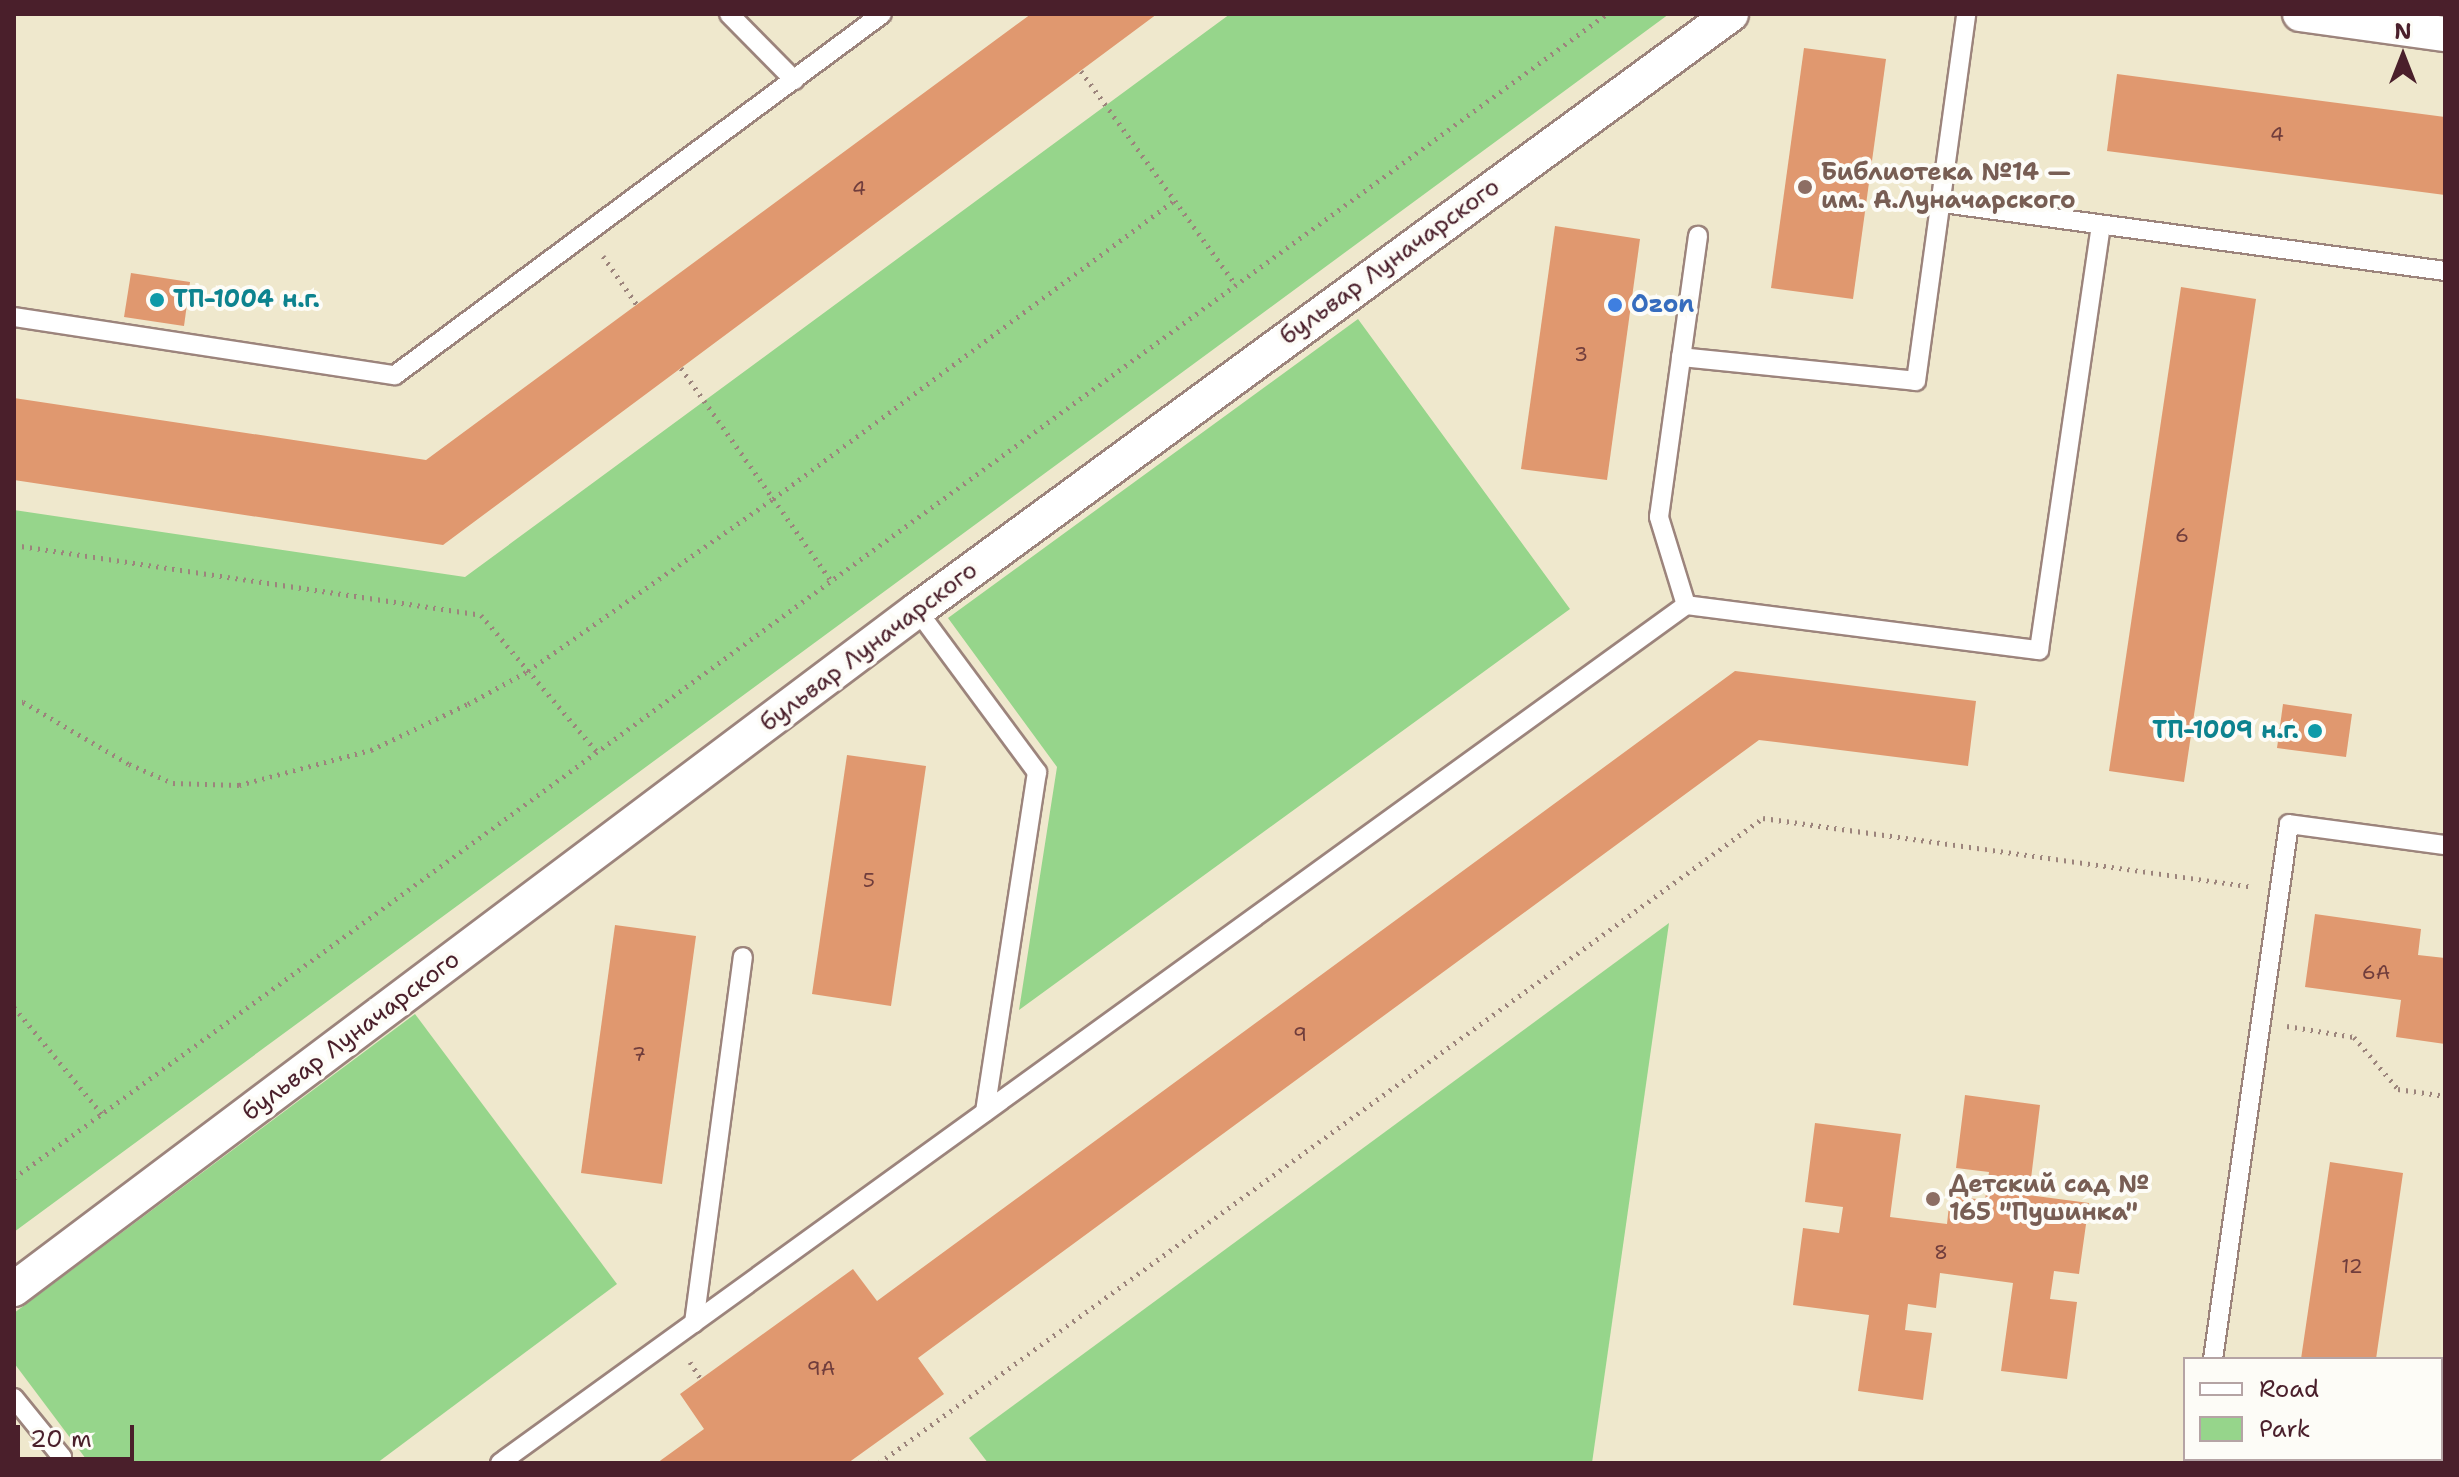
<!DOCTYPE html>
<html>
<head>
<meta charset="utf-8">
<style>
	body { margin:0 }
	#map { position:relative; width:2459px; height:1477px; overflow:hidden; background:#efe8cd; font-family:"Shantell Sans",sans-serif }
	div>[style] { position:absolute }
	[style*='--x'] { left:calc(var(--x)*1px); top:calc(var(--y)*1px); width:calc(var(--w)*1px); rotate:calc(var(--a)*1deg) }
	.green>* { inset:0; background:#96d58b }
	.building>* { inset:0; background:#e0986f }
	.path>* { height:5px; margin-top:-2.5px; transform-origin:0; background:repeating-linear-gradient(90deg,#9c847c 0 2px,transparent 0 8px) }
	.roads { filter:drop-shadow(2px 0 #9c847c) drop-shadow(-2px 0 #9c847c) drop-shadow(0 2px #9c847c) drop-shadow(0 -2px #9c847c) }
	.lane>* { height:18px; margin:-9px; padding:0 9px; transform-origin:9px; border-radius:9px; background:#fff }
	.street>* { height:34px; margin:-17px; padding:0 17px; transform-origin:17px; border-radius:17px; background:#fff }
	.dots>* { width:22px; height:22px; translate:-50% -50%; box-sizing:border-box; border:4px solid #fdfcf7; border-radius:50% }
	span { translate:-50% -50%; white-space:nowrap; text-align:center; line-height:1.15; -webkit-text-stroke:8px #fdfcf7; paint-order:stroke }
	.number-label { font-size:20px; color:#703d3c }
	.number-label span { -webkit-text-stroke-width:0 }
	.education-label { font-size:24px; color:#785e54; font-weight:700 }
	.left { translate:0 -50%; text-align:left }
	.street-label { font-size:24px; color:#4a1f2b }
	.culture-label { font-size:24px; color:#0d838f; font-weight:700 }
	.right { translate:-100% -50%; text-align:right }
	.shop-label { font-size:24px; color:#366cbe; font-weight:700 }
	.frame { position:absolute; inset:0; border:16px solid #4a1f2b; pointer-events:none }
	.legend { position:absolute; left:2183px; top:1357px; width:260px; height:104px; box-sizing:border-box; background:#fdfcf7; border:2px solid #b5a4a5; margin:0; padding:10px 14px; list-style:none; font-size:24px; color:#4a1f2b }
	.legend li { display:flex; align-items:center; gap:16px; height:40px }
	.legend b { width:40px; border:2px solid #b5a4a5 }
	.north { position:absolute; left:2363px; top:16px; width:80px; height:80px; -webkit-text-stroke:6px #fdfcf7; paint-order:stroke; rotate:0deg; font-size:22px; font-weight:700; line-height:32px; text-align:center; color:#4a1f2b }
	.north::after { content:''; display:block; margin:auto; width:28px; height:36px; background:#4a1f2b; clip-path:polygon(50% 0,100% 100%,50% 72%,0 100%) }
	.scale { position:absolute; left:16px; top:1425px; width:118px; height:36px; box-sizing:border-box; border:4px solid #4a1f2b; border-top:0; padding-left:10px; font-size:24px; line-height:28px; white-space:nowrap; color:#4a1f2b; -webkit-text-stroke:6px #fdfcf7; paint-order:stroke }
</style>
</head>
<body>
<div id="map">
	<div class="green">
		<div style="clip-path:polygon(1230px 14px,1669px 14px,14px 1232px,14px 510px,465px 577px)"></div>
		<div style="clip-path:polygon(1358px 319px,1570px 609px,1019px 1010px,1057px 767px,948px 618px)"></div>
		<div style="clip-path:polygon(1669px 923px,1592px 1463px,988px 1463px,969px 1438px)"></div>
		<div style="clip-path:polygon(415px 1014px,617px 1284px,377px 1463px,89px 1463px,14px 1363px,14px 1313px)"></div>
	</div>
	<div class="building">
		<div style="clip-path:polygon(1031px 14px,1157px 14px,443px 545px,14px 480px,14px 398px,426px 460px)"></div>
		<div style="clip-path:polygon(1804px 48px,1886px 59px,1853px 299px,1771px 288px)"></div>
		<div style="clip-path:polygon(2117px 74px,2445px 117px,2445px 195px,2107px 151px)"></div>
		<div style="clip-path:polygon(1555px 226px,1640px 239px,1607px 480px,1521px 469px)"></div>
		<div style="clip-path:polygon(131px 273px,190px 282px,184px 326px,124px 317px)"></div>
		<div style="clip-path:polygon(2181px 287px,2256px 299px,2184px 782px,2109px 771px)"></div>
		<div style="clip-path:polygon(1735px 671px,1976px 701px,1968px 766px,1759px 740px,918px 1358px,944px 1394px,848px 1463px,657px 1463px,704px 1429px,680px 1394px,853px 1269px,877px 1301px)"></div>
		<div style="clip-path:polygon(2283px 704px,2352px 714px,2346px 757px,2277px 748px)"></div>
		<div style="clip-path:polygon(847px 755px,926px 766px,891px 1006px,812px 994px)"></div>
		<div style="clip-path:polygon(2315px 914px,2421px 929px,2418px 955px,2445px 958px,2445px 1044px,2396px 1037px,2401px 1000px,2305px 987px)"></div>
		<div style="clip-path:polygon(615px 925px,696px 936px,662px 1184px,581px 1173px)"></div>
		<div style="clip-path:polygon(1965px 1095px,2040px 1105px,2029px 1195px,2089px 1203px,2079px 1274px,2054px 1271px,2050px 1299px,2077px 1302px,2067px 1379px,2001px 1371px,2013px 1283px,1940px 1273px,1936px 1308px,1908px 1304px,1905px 1330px,1932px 1333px,1923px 1400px,1858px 1391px,1869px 1315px,1793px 1305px,1803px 1228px,1839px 1233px,1843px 1207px,1805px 1202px,1815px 1123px,1901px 1134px,1890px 1217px,1947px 1224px,1950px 1196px,1985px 1200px,1989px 1172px,1956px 1168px)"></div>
		<div style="clip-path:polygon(2330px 1162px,2403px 1173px,2376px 1359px,2301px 1359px)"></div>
		<div style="clip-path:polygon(2286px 1459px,2361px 1459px,2361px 1463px,2286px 1463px)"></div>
	</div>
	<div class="path">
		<div style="--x:1081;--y:71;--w:264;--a:54.1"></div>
		<div style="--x:603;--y:256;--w:60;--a:55.2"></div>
		<div style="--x:681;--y:368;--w:261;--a:54.8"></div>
		<div style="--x:14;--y:545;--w:472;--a:8.5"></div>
		<div style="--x:481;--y:615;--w:180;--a:49.7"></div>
		<div style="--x:14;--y:701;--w:9;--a:6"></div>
		<div style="--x:23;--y:702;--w:123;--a:30.3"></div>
		<div style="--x:129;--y:764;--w:48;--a:23.4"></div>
		<div style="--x:173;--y:783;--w:66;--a:1.7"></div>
		<div style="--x:239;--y:785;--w:137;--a:-14.9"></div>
		<div style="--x:371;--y:750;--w:107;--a:-25.4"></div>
		<div style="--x:468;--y:704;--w:68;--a:-28.8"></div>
		<div style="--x:528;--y:671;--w:299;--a:-35.1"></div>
		<div style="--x:773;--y:499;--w:502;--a:-36.66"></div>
		<div style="--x:14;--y:1007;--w:139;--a:50.6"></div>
		<div style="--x:2287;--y:1026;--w:68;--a:9.3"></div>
		<div style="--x:2354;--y:1037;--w:68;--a:49.8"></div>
		<div style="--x:2398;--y:1089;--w:48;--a:8.5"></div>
		<div style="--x:14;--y:1178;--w:1973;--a:-36.16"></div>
		<div style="--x:690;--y:1362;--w:20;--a:57"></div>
		<div style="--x:879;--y:1463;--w:1094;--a:-36.12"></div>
		<div style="--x:1763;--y:818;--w:493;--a:8"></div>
	</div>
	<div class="roads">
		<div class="lane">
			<div style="--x:729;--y:14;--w:93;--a:45.4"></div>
			<div style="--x:1943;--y:203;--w:507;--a:7.71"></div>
			<div style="--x:14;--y:317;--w:385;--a:8.7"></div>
			<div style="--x:395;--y:375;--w:606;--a:-36.55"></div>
			<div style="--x:1681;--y:357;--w:236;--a:5.8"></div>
			<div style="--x:1916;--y:381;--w:370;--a:-82.2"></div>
			<div style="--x:1686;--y:605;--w:92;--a:-107.1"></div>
			<div style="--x:1659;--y:517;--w:284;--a:-82.1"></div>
			<div style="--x:917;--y:610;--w:202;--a:53.5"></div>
			<div style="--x:1037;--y:772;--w:344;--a:98.7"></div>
			<div style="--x:694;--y:1323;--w:369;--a:-82.4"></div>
			<div style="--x:2213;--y:1359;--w:540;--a:-81.91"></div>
			<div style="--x:2289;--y:824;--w:157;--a:7.7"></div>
			<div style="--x:14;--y:1398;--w:76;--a:50.9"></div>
			<div style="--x:62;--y:1457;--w:6;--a:90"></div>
			<div style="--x:500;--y:1463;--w:1464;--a:-35.88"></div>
			<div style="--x:1686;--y:605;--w:356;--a:7.3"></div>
			<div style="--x:2039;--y:650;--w:429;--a:-81.7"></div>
			<div style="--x:2198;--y:1463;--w:4;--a:-76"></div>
		</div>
		<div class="street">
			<div style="--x:2300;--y:14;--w:146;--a:7.9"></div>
			<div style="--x:14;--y:1289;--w:1130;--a:-36.94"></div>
			<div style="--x:917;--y:610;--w:1009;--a:-36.21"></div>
		</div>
	</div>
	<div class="dots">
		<div style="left:1805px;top:187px;background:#8d6e63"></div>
		<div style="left:157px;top:300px;background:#0f9aa8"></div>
		<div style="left:1615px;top:305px;background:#3f7fe0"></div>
		<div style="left:2315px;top:731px;background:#0f9aa8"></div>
		<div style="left:1933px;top:1199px;background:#8d6e63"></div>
	</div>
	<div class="number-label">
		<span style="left:2277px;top:134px">4</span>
		<span style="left:859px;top:188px">4</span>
		<span style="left:1581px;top:354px">3</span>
		<span style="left:2182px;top:535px">6</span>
		<span style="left:869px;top:880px">5</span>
		<span style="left:2376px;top:972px">6А</span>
		<span style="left:1300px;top:1034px">9</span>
		<span style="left:639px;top:1054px">7</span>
		<span style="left:1941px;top:1252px">8</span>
		<span style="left:2352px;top:1266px">12</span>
		<span style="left:821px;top:1368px">9А</span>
	</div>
	<div class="education-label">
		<span class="left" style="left:1821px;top:187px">Библиотека №14 —<br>им. А.Луначарского</span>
		<span class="left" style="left:1949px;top:1199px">Детский сад №<br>165 "Пушинка"</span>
	</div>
	<div class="street-label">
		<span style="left:1390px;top:262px;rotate:-36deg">бульвар Луначарского</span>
		<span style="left:869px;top:647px;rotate:-37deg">бульвар Луначарского</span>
		<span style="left:351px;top:1036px;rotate:-37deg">бульвар Луначарского</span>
	</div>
	<div class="culture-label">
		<span class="left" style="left:173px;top:300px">ТП-1004 н.г.</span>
		<span class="right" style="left:2299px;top:731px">ТП-1009 н.г.</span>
	</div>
	<div class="shop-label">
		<span class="left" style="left:1631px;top:305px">Ozon</span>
	</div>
	<div class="frame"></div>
	<ul class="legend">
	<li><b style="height:10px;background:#fff"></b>Road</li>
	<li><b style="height:22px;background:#96d58b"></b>Park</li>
	</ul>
	<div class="north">N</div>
	<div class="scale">20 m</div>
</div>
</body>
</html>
